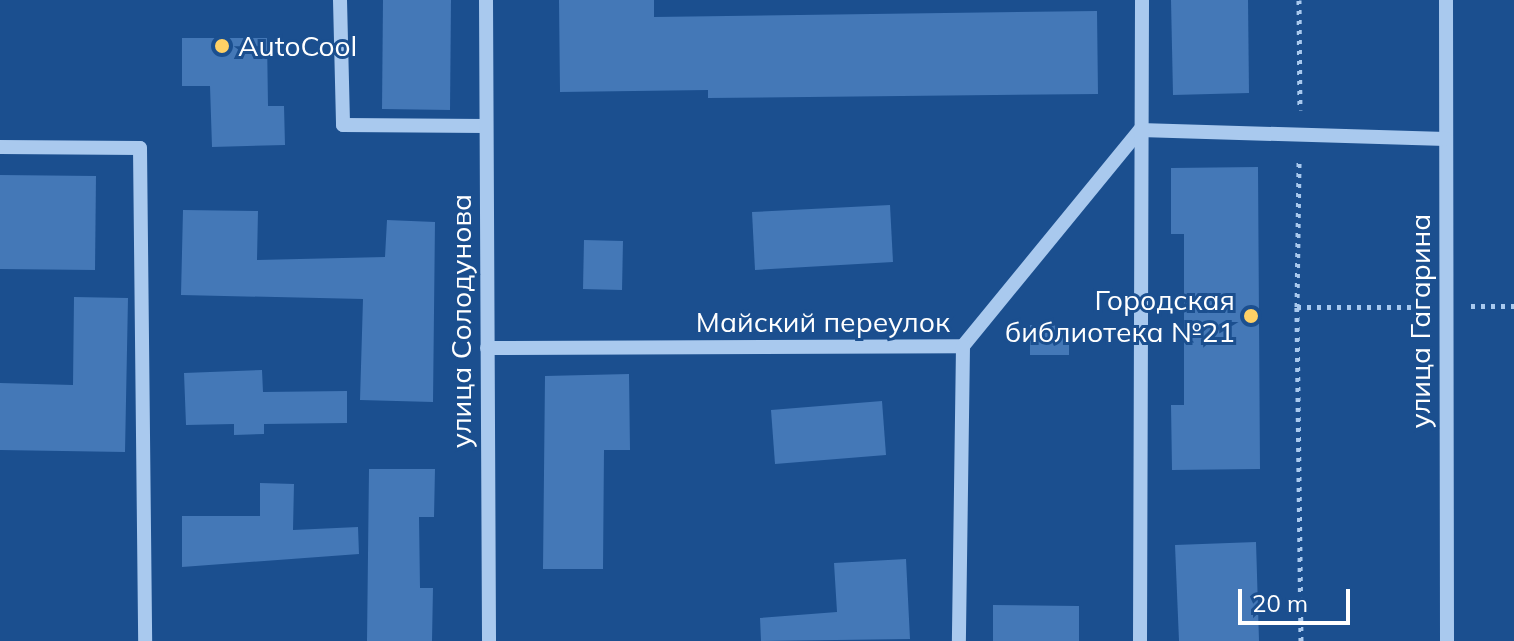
<!DOCTYPE html>
<html>
<head>
<meta charset="utf-8">
<style>
	body { margin:0 }
	#map { position:relative; width:1514px; height:641px; overflow:hidden; background:#1b4f8f; font-family:Mulish,sans-serif }
	div>[style] { position:absolute }
	[style*='--x'] { left:calc(var(--x)*1px); top:calc(var(--y)*1px); width:calc(var(--w)*1px); rotate:calc(var(--a)*1deg) }
	.building>* { inset:0; background:#4478b7 }
	.path>* { height:5px; margin-top:-2.5px; transform-origin:0; background:repeating-linear-gradient(90deg,#a9c9ee 0 4px,transparent 0 10px) }
	.minor>* { height:14px; margin:-7px; padding:0 7px; transform-origin:7px; border-radius:7px; background:#a9c9ee }
	.dots>* { width:22px; height:22px; translate:-50% -50%; box-sizing:border-box; border:4px solid #1b4f8f; border-radius:50% }
	span { translate:-50% -50%; white-space:nowrap; text-align:center; line-height:1.15; -webkit-text-stroke:6px #1b4f8f; paint-order:stroke }
	.poi-label { font-size:28px; color:#fff }
	.left { translate:0 -50%; text-align:left }
	.right { translate:-100% -50%; text-align:right }
	.street-label { font-size:28px; color:#fff }
	.scale { position:absolute; left:1238px; top:589px; width:112px; height:36px; box-sizing:border-box; border:4px solid #fff; border-top:0; padding-left:10px; font-size:24px; line-height:28px; white-space:nowrap; color:#fff; -webkit-text-stroke:6px #1b4f8f; paint-order:stroke }
</style>
</head>
<body>
<div id="map">
	<div class="building">
		<div style="clip-path:polygon(383px 0,451px 0,450px 110px,382px 109px)"></div>
		<div style="clip-path:polygon(559px 0,654px 0,654px 17px,1097px 11px,1098px 94px,708px 98px,708px 90px,560px 92px)"></div>
		<div style="clip-path:polygon(1171px 0,1248px 0,1249px 93px,1173px 95px)"></div>
		<div style="clip-path:polygon(182px 38px,267px 38px,268px 106px,284px 106px,285px 145px,212px 147px,210px 86px,182px 86px)"></div>
		<div style="clip-path:polygon(1258px 167px,1260px 469px,1172px 470px,1171px 405px,1184px 405px,1184px 234px,1171px 234px,1171px 168px)"></div>
		<div style="clip-path:polygon(0 175px,96px 176px,95px 270px,0 269px)"></div>
		<div style="clip-path:polygon(890px 205px,893px 262px,755px 270px,752px 212px)"></div>
		<div style="clip-path:polygon(183px 210px,258px 211px,257px 260px,385px 257px,387px 220px,435px 222px,433px 402px,360px 400px,363px 299px,181px 295px)"></div>
		<div style="clip-path:polygon(584px 240px,623px 241px,622px 290px,583px 289px)"></div>
		<div style="clip-path:polygon(74px 297px,128px 298px,125px 452px,0 450px,0 383px,73px 385px)"></div>
		<div style="clip-path:polygon(1030px 325px,1069px 325px,1069px 355px,1030px 355px)"></div>
		<div style="clip-path:polygon(262px 370px,263px 392px,347px 391px,347px 423px,264px 424px,264px 434px,234px 435px,234px 424px,186px 425px,184px 373px)"></div>
		<div style="clip-path:polygon(629px 374px,630px 450px,604px 450px,603px 569px,543px 569px,545px 376px)"></div>
		<div style="clip-path:polygon(882px 401px,886px 455px,775px 464px,771px 410px)"></div>
		<div style="clip-path:polygon(369px 469px,435px 469px,434px 517px,419px 517px,420px 588px,433px 588px,432px 641px,367px 641px)"></div>
		<div style="clip-path:polygon(260px 483px,294px 484px,293px 530px,358px 527px,359px 554px,182px 567px,182px 516px,260px 516px)"></div>
		<div style="clip-path:polygon(1256px 542px,1259px 641px,1179px 641px,1175px 545px)"></div>
		<div style="clip-path:polygon(906px 559px,910px 639px,761px 641px,760px 618px,837px 612px,834px 563px)"></div>
		<div style="clip-path:polygon(993px 605px,1079px 606px,1079px 641px,993px 641px)"></div>
	</div>
	<div class="path">
		<div style="--x:1299;--y:0;--w:110;--a:89.5"></div>
		<div style="--x:1471;--y:306;--w:43;--a:0"></div>
		<div style="--x:1297;--y:307;--w:147;--a:-89.2"></div>
		<div style="--x:1301;--y:641;--w:334;--a:-90.7"></div>
		<div style="--x:1297;--y:307;--w:124;--a:0"></div>
	</div>
	<div class="minor">
		<div style="--x:340;--y:0;--w:125;--a:88.6"></div>
		<div style="--x:343;--y:125;--w:143;--a:0.4"></div>
		<div style="--x:486;--y:0;--w:641;--a:89.73"></div>
		<div style="--x:1446;--y:0;--w:641;--a:89.91"></div>
		<div style="--x:1140;--y:130;--w:306;--a:1.7"></div>
		<div style="--x:0;--y:147;--w:140;--a:0.4"></div>
		<div style="--x:140;--y:148;--w:493;--a:89.4"></div>
		<div style="--x:963;--y:346;--w:279;--a:-50.7"></div>
		<div style="--x:487;--y:348;--w:476;--a:-0.2"></div>
		<div style="--x:963;--y:346;--w:295;--a:90.8"></div>
		<div style="--x:1140;--y:641;--w:641;--a:-89.82"></div>
	</div>
	<div class="dots">
		<div style="left:222px;top:46px;background:#ffd166"></div>
		<div style="left:1251px;top:316px;background:#ffd166"></div>
	</div>
	<div class="poi-label">
		<span class="left" style="left:238px;top:46px">AutoCool</span>
		<span class="right" style="left:1235px;top:316px">Городская<br>библиотека №21</span>
	</div>
	<div class="street-label">
		<span style="left:461px;top:321px;rotate:-90deg">улица Солодунова</span>
		<span style="left:1420px;top:321px;rotate:-90deg">улица Гагарина</span>
		<span style="left:823px;top:322px">Майский переулок</span>
	</div>
	<div class="scale">20 m</div>
</div>
</body>
</html>
